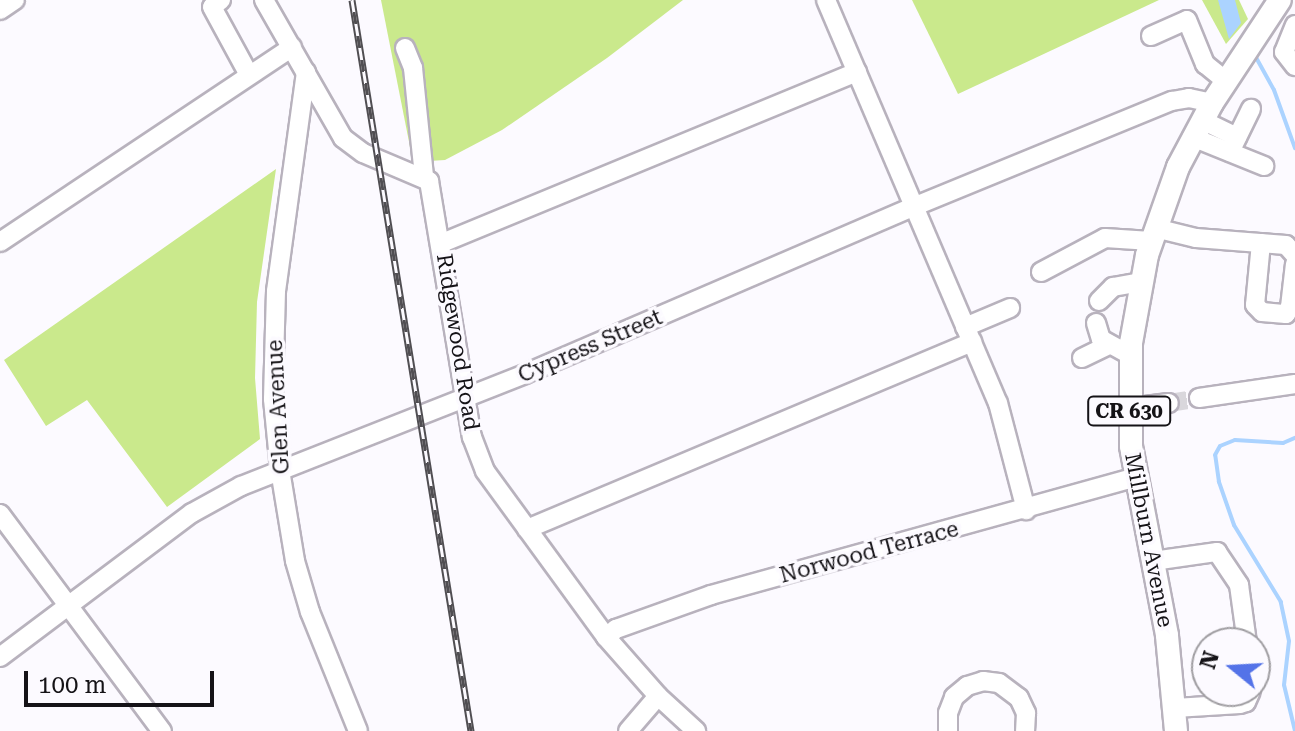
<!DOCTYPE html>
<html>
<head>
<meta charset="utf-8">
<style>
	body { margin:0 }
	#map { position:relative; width:1295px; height:731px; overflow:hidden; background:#fcfaff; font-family:"Roboto Serif",serif }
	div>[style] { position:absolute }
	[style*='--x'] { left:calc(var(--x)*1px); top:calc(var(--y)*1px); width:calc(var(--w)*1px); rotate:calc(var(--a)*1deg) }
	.green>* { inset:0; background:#cae98c }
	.water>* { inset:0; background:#abd3ff }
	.stream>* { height:4px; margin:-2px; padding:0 2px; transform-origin:2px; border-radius:2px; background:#abd3ff }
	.minor-tunnel>* { height:18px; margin-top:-9px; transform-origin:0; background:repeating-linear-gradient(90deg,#d9d7dc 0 18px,transparent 0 27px) }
	.roads { filter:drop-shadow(2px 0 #b8b2bd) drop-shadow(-2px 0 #b8b2bd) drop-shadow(0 2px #b8b2bd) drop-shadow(0 -2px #b8b2bd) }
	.minor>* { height:18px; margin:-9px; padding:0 9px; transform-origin:9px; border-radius:9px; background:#fff }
	.major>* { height:22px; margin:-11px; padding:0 11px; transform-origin:11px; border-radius:11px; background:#fff }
	.rail>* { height:7px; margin-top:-3.5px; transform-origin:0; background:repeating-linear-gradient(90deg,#fcfaff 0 12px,#504e52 0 24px); box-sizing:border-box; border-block:2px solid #504e52 }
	span { translate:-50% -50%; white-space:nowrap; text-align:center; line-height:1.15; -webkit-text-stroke:7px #fcfaff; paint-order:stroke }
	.shield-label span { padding:2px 6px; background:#fcfaff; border:2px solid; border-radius:6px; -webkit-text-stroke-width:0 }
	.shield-label { font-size:20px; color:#151317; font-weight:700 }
	.street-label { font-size:22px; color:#151317 }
	.north { position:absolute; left:1191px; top:627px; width:80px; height:80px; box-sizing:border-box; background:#fcfaff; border:2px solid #a09ea2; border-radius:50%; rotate:288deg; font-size:22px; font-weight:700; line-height:32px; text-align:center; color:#151317 }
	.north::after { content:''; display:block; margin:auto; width:28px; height:36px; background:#5473e8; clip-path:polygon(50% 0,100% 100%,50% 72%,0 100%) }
	.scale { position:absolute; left:24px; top:671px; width:190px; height:36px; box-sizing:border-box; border:4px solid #151317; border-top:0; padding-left:10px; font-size:24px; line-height:28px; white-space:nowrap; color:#151317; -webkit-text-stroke:6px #fcfaff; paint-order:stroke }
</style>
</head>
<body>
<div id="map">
	<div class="green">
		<div style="clip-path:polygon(381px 0,683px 0,607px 58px,502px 130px,445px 160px,413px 162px)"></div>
		<div style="clip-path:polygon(912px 0,1159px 0,958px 94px)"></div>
		<div style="clip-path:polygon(1202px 0,1239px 0,1248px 19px,1226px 44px)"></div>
		<div style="clip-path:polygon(276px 169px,257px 302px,255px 378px,260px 439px,167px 507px,87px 400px,46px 426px,4px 360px)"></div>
	</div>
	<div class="water">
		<div style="clip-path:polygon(1218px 0,1235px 0,1241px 23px,1229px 39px)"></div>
	</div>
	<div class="stream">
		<div style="--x:1253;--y:52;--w:43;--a:61.1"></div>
		<div style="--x:1274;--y:90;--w:62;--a:70.1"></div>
		<div style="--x:1295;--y:731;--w:47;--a:-103.4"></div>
		<div style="--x:1284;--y:685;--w:44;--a:-83.5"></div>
		<div style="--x:1289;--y:641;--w:40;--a:-102"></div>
		<div style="--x:1281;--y:602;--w:90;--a:-121.4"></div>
		<div style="--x:1234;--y:525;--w:46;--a:-109.2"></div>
		<div style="--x:1219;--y:482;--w:27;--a:-98"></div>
		<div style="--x:1215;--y:455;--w:10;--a:-61"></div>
		<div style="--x:1220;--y:446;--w:16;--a:-22"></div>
		<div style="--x:1235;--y:440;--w:48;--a:3.6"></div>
		<div style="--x:1283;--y:443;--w:13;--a:-23"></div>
	</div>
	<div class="minor-tunnel">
		<div style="--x:1169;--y:403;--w:30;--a:-9"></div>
	</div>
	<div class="roads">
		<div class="minor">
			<div style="--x:221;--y:0;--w:11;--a:142"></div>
			<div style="--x:212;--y:7;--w:77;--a:61.4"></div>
			<div style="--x:264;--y:0;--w:159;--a:60.2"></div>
			<div style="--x:343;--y:138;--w:25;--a:37"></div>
			<div style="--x:363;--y:153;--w:72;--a:23"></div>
			<div style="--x:429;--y:181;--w:260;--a:80.5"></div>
			<div style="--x:472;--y:437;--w:36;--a:69"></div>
			<div style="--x:485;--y:471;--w:205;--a:53.9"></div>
			<div style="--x:606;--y:637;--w:79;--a:48.6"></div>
			<div style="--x:658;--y:696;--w:52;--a:42.6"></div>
			<div style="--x:826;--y:0;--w:438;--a:66.9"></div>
			<div style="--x:998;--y:403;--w:111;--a:75.3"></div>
			<div style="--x:0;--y:10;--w:18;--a:-34"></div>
			<div style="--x:1295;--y:25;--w:29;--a:112"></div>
			<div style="--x:1284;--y:52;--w:18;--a:52"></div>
			<div style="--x:1151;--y:36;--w:39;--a:-24"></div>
			<div style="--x:1187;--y:20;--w:48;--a:67.8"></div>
			<div style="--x:1205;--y:64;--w:27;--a:39"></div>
			<div style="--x:405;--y:48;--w:22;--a:68"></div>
			<div style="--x:413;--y:68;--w:109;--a:84.2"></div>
			<div style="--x:306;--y:72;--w:221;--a:97.8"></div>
			<div style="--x:276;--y:291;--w:108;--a:91.6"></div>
			<div style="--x:273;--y:399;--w:71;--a:84.4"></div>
			<div style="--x:280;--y:470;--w:92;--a:80.6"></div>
			<div style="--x:295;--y:561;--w:53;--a:73.6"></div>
			<div style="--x:310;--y:612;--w:128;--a:68"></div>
			<div style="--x:1202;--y:120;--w:39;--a:26"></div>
			<div style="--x:1192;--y:137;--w:78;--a:21.9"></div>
			<div style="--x:1230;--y:152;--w:48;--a:-64"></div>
			<div style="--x:1155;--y:228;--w:42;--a:13.7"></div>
			<div style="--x:1196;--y:238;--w:90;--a:4.4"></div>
			<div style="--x:1286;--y:245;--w:13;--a:48"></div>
			<div style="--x:0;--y:242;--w:351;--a:-33.7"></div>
			<div style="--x:442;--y:243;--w:449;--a:-22.4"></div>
			<div style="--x:1261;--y:243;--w:62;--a:95.5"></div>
			<div style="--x:1255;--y:305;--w:10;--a:45"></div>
			<div style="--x:1262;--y:312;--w:24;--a:5"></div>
			<div style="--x:1286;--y:314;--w:8;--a:-60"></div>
			<div style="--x:1290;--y:307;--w:43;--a:-83.4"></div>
			<div style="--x:1041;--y:272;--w:72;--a:-28"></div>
			<div style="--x:1105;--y:238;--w:46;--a:3.7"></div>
			<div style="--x:1099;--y:301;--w:20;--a:-45"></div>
			<div style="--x:1113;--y:287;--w:28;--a:-10"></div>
			<div style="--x:1096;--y:323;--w:17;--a:73"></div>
			<div style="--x:1101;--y:339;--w:33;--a:29"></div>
			<div style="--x:965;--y:327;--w:49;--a:-22.9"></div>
			<div style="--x:1082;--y:358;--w:30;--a:-26"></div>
			<div style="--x:1199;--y:398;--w:97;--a:-8.3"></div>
			<div style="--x:1129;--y:408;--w:40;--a:-7.1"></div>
			<div style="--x:0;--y:514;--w:271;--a:53.3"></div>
			<div style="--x:527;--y:529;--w:483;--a:-22.8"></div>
			<div style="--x:1153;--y:561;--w:65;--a:-8"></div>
			<div style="--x:1217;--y:552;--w:40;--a:56"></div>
			<div style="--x:1239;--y:585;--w:59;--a:82.1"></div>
			<div style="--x:606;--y:637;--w:13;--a:-39"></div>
			<div style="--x:616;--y:629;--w:101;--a:-19.7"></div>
			<div style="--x:711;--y:595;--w:441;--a:-15.5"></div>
			<div style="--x:0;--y:657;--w:240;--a:-36.9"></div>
			<div style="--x:192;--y:513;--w:56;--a:-28.9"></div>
			<div style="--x:241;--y:486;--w:305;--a:-21.5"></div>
			<div style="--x:525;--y:374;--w:422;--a:-23.3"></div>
			<div style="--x:913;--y:207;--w:280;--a:-22.3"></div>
			<div style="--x:1172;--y:101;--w:17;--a:-10"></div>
			<div style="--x:1189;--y:98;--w:24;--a:12"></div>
			<div style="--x:1175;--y:708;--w:65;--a:-3.5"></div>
			<div style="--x:1240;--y:704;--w:6;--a:-18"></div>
			<div style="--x:1246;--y:702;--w:12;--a:-66"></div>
			<div style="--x:628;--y:731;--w:46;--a:-49.4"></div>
			<div style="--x:948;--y:731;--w:18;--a:-90"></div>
			<div style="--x:948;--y:713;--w:17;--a:-69"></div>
			<div style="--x:954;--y:697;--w:17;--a:-40"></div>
			<div style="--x:967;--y:686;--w:17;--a:-17"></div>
			<div style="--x:983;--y:681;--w:16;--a:7"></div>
			<div style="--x:999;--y:683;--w:25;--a:37"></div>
			<div style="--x:1019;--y:698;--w:17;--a:65"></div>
			<div style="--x:1026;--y:713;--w:18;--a:93"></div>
		</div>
		<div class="major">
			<div style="--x:1176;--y:731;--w:96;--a:-95.4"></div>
			<div style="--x:1167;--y:635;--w:192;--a:-100.8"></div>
			<div style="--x:1131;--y:446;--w:103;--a:-90"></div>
			<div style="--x:1131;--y:343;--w:89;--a:-79.7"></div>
			<div style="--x:1147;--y:255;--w:93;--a:-70.6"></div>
			<div style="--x:1178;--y:167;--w:72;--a:-62"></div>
			<div style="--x:1212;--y:103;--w:123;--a:-56.6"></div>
		</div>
	</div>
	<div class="rail">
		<div style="--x:352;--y:0;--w:741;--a:80.75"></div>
	</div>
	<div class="shield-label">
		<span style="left:1129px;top:411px">CR 630</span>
	</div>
	<div class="street-label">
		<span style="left:458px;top:342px;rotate:81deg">Ridgewood Road</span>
		<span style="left:590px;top:346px;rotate:-23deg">Cypress Street</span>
		<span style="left:278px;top:407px;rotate:-93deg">Glen Avenue</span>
		<span style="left:1149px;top:540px;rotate:79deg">Millburn Avenue</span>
		<span style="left:869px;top:552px;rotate:-15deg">Norwood Terrace</span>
	</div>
	<div class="north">N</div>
	<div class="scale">100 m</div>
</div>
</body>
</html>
